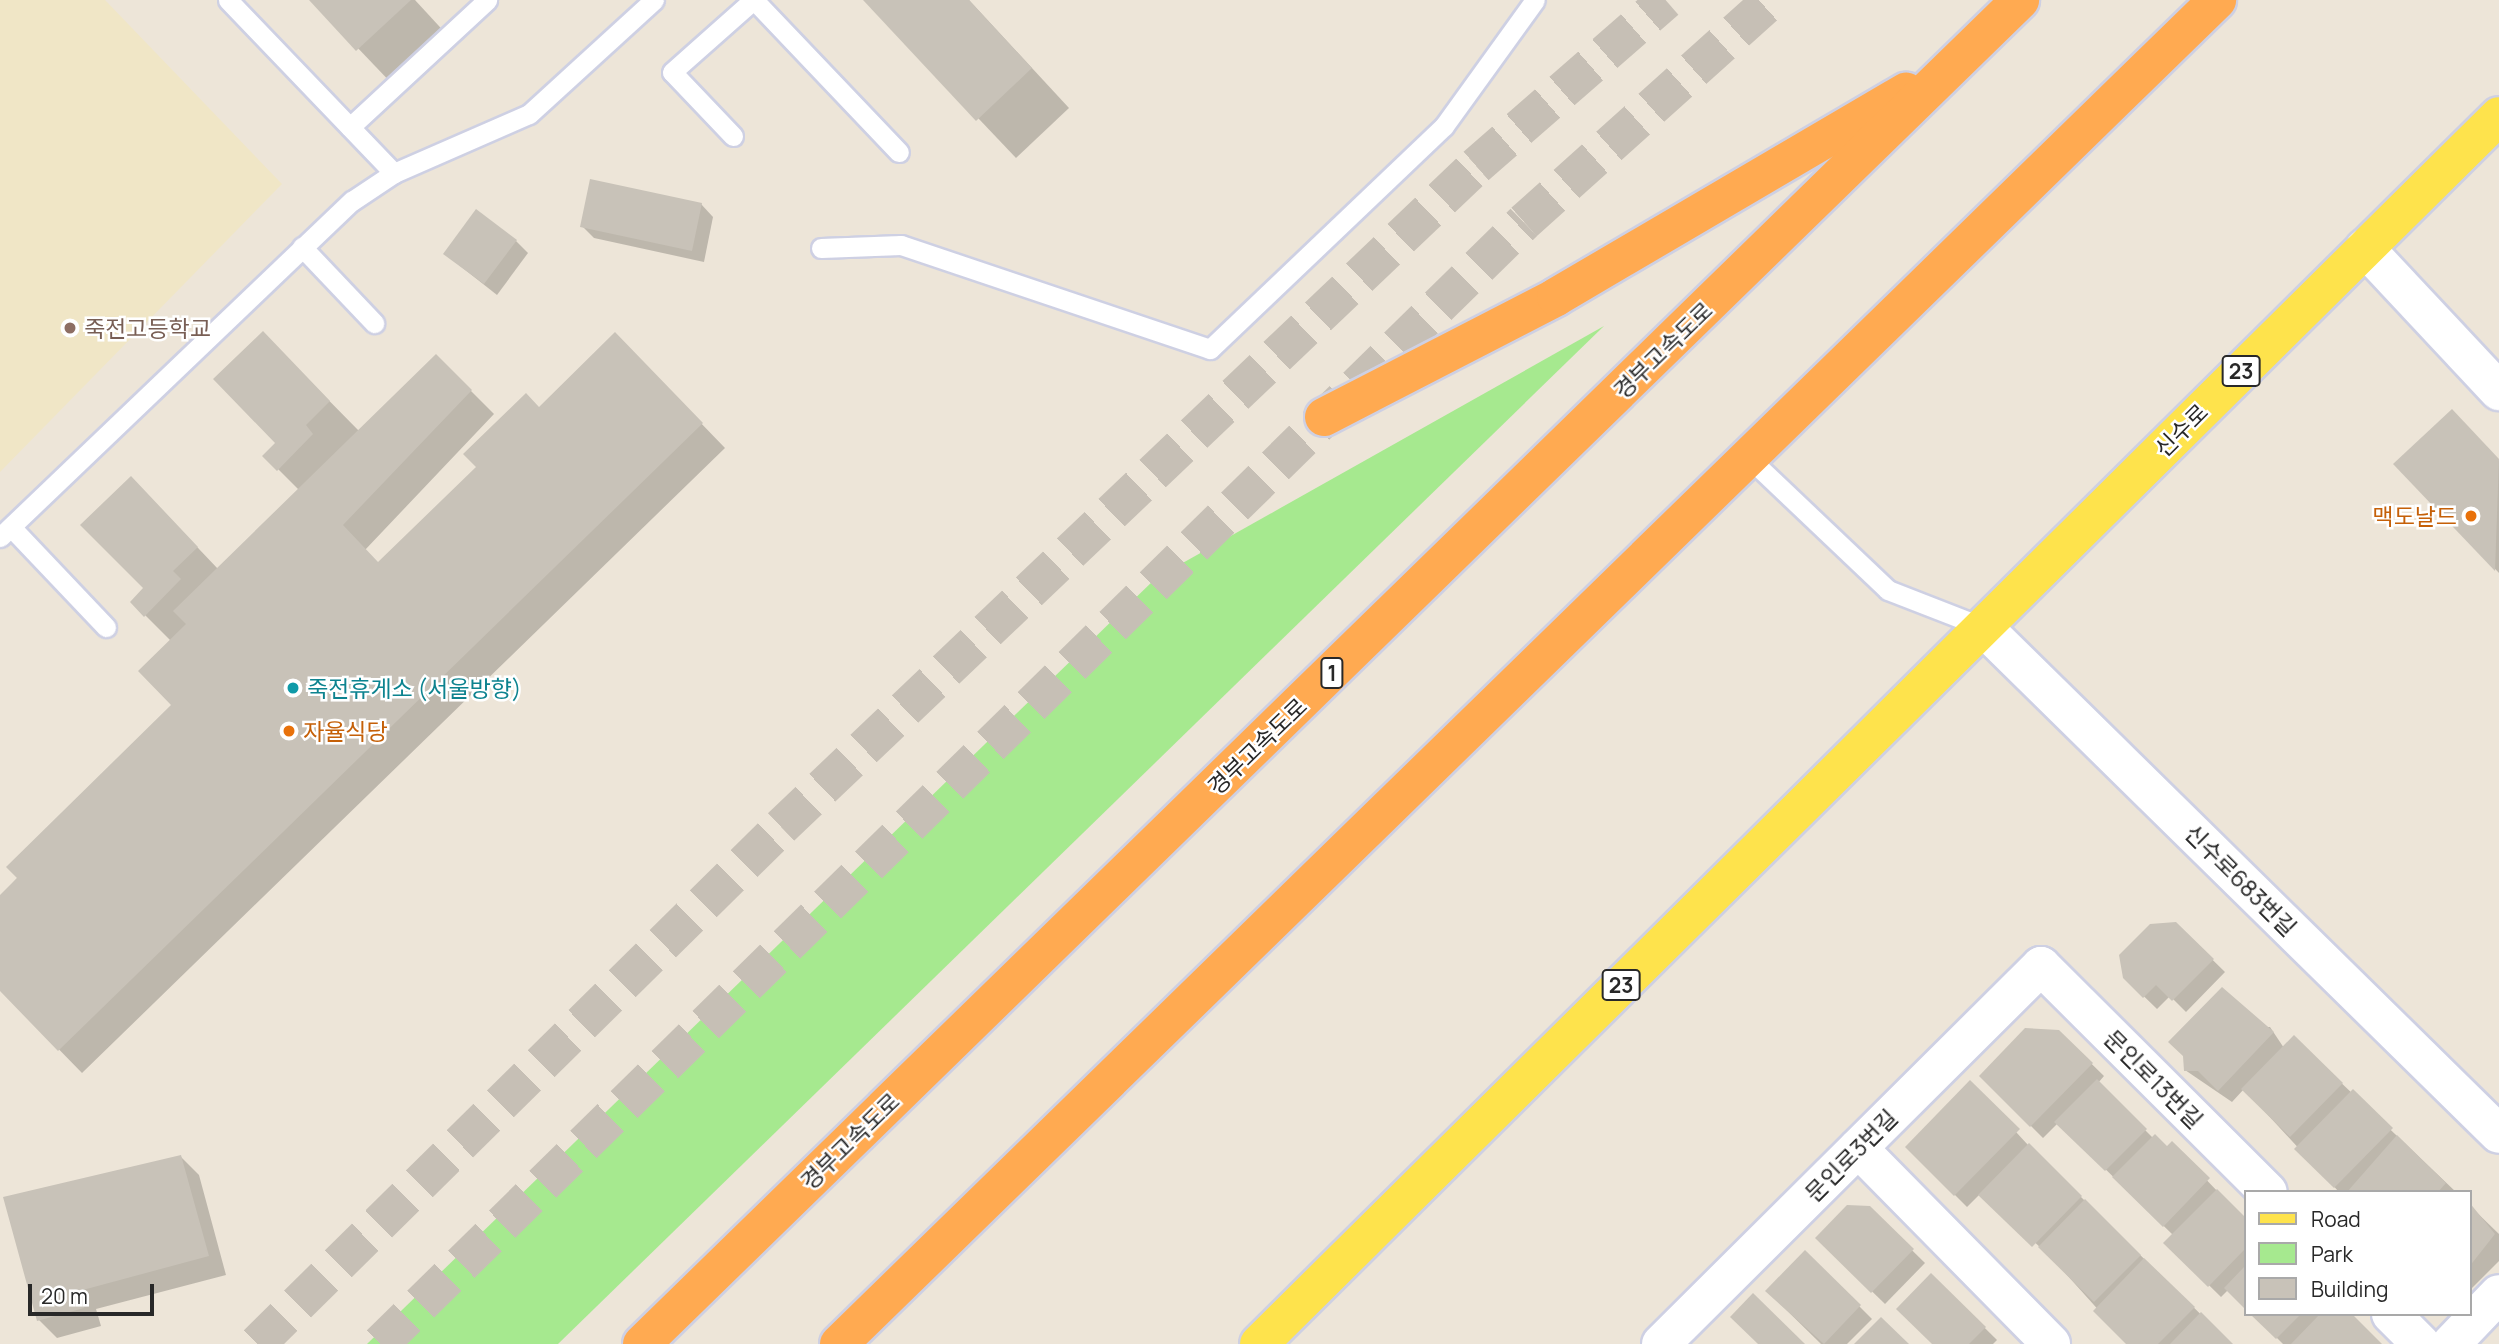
<!DOCTYPE html>
<html>
<head>
<meta charset="utf-8">
<style>
	body { margin:0 }
	#map { position:relative; width:2499px; height:1344px; overflow:hidden; background:#ede5d8; font-family:Manrope,"Noto Sans KR",sans-serif }
	div>[style] { position:absolute }
	[style*='--x'] { left:calc(var(--x)*1px); top:calc(var(--y)*1px); width:calc(var(--w)*1px); rotate:calc(var(--a)*1deg) }
	.education>* { inset:0; background:#f0e6c6 }
	.green>* { inset:0; background:#a6e98f }
	.shadow>* { inset:0; background:#0003 }
	.building>* { inset:0; background:#c8c2b8 }
	.highway-tunnel>* { height:38px; margin-top:-19px; transform-origin:0; background:repeating-linear-gradient(90deg,#c6bfb5 0 38px,transparent 0 57px) }
	.roads { filter:drop-shadow(2px 0 #ced0e3) drop-shadow(-2px 0 #ced0e3) drop-shadow(0 2px #ced0e3) drop-shadow(0 -2px #ced0e3) }
	.lane>* { height:19px; margin:-9.5px; padding:0 9.5px; transform-origin:9.5px; border-radius:9.5px; background:#fff }
	.street>* { height:38px; margin:-19px; padding:0 19px; transform-origin:19px; border-radius:19px; background:#fff }
	.secondary>* { height:38px; margin:-19px; padding:0 19px; transform-origin:19px; border-radius:19px; background:#fff }
	.primary>* { height:38px; margin:-19px; padding:0 19px; transform-origin:19px; border-radius:19px; background:#fee34c }
	.highway>* { height:38px; margin:-19px; padding:0 19px; transform-origin:19px; border-radius:19px; background:#ffaa51 }
	.dots>* { width:19px; height:19px; translate:-50% -50%; box-sizing:border-box; border:4px solid #fff; border-radius:50% }
	span { translate:-50% -50%; white-space:nowrap; text-align:center; line-height:1.15; -webkit-text-stroke:5px #fff; paint-order:stroke }
	.shield-label span { padding:2px 5px; background:#fff; border:2px solid; border-radius:5px; -webkit-text-stroke-width:0 }
	.shield-label { font-size:21px; color:#282828; font-weight:700 }
	.education-label { font-size:23px; color:#785e54 }
	.left { translate:0 -50%; text-align:left }
	.street-label { font-size:23px; color:#282828 }
	.food-label { font-size:23px; color:#c56008 }
	.right { translate:-100% -50%; text-align:right }
	.culture-label { font-size:23px; color:#0d838f }
	.legend { position:absolute; left:2244px; top:1190px; width:228px; height:126px; box-sizing:border-box; background:#fff; border:2px solid #a9a9a9; margin:0; padding:9px 12px; list-style:none; font-size:21px; color:#282828 }
	.legend li { display:flex; align-items:center; gap:14px; height:35px }
	.legend b { width:35px; border:2px solid #a9a9a9 }
	.scale { position:absolute; left:28px; top:1284px; width:126px; height:32px; box-sizing:border-box; border:4px solid #282828; border-top:0; padding-left:9px; font-size:21px; line-height:24px; white-space:nowrap; color:#282828; -webkit-text-stroke:5px #fff; paint-order:stroke }
</style>
</head>
<body>
<div id="map">
	<div class="education">
		<div style="clip-path:polygon(0 0,105px 0,282px 184px,0 472px)"></div>
	</div>
	<div class="green">
		<div style="clip-path:polygon(1604px 326px,558px 1344px,367px 1344px,1156px 578px)"></div>
	</div>
	<div class="shadow">
		<div style="clip-path:polygon(312px 0,415px 0,450px 38px,396px 88px)"></div>
		<div style="clip-path:polygon(866px 0,969px 0,1069px 108px,1016px 158px)"></div>
		<div style="clip-path:polygon(701px 204px,713px 217px,704px 262px,594px 238px,582px 226px)"></div>
		<div style="clip-path:polygon(516px 241px,528px 253px,497px 295px,445px 254px)"></div>
		<div style="clip-path:polygon(436px 356px,494px 414px,365px 550px,379px 564px,539px 409px,638px 358px,725px 448px,82px 1073px,0 989px,0 897px,174px 705px,171px 641px,132px 602px,145px 588px,162px 510px,218px 569px,299px 490px,265px 456px,277px 443px,294px 365px,359px 431px)"></div>
		<div style="clip-path:polygon(2452px 411px,2499px 461px,2499px 573px,2396px 464px)"></div>
		<div style="clip-path:polygon(2176px 924px,2225px 972px,2186px 1012px,2170px 996px,2157px 1009px,2124px 977px)"></div>
		<div style="clip-path:polygon(2260px 1027px,2270px 1027px,2284px 1048px,2294px 1038px,2456px 1192px,2339px 1192px,2244px 1089px,2232px 1102px,2185px 1070px)"></div>
		<div style="clip-path:polygon(2059px 1032px,2104px 1076px,2098px 1083px,2153px 1138px,2167px 1148px,2172px 1144px,2245px 1220px,2245px 1307px,2228px 1290px,2221px 1297px,2166px 1243px,2173px 1235px,2058px 1123px,2043px 1138px,1981px 1076px)"></div>
		<div style="clip-path:polygon(1970px 1082px,2028px 1145px,2231px 1344px,2129px 1344px,2049px 1255px,1980px 1194px,1967px 1207px,1907px 1147px)"></div>
		<div style="clip-path:polygon(181px 1157px,199px 1175px,226px 1275px,96px 1309px,101px 1326px,57px 1338px,39px 1320px)"></div>
		<div style="clip-path:polygon(2469px 1205px,2499px 1234px,2499px 1261px,2469px 1291px)"></div>
		<div style="clip-path:polygon(1869px 1208px,1925px 1263px,1885px 1304px,1817px 1238px)"></div>
		<div style="clip-path:polygon(1805px 1252px,1872px 1319px,1847px 1344px,1821px 1344px,1767px 1291px)"></div>
		<div style="clip-path:polygon(1931px 1275px,1997px 1340px,1993px 1344px,1934px 1344px)"></div>
		<div style="clip-path:polygon(2253px 1314px,2349px 1314px,2380px 1344px,2283px 1344px)"></div>
	</div>
	<div class="building">
		<div style="clip-path:polygon(309px 0,411px 0,356px 51px)"></div>
		<div style="clip-path:polygon(863px 0,969px 0,1032px 68px,976px 121px)"></div>
		<div style="clip-path:polygon(590px 179px,702px 203px,692px 251px,580px 227px)"></div>
		<div style="clip-path:polygon(476px 209px,517px 240px,484px 284px,443px 254px)"></div>
		<div style="clip-path:polygon(263px 331px,330px 401px,306px 425px,313px 434px,277px 471px,262px 456px,275px 443px,213px 379px)"></div>
		<div style="clip-path:polygon(615px 332px,703px 423px,58px 1051px,0 991px,0 895px,17px 878px,6px 867px,171px 705px,138px 671px,186px 624px,173px 611px,436px 354px,472px 390px,343px 525px,378px 562px,476px 467px,463px 454px,526px 393px,539px 407px)"></div>
		<div style="clip-path:polygon(2452px 409px,2499px 459px,2495px 571px,2393px 464px)"></div>
		<div style="clip-path:polygon(131px 476px,198px 547px,173px 571px,181px 579px,144px 617px,130px 602px,143px 588px,80px 525px)"></div>
		<div style="clip-path:polygon(2176px 922px,2214px 959px,2172px 1001px,2156px 985px,2143px 998px,2123px 978px,2119px 955px,2150px 924px)"></div>
		<div style="clip-path:polygon(2222px 987px,2274px 1032px,2218px 1091px,2198px 1071px,2184px 1071px,2183px 1056px,2168px 1042px)"></div>
		<div style="clip-path:polygon(2025px 1028px,2059px 1030px,2093px 1063px,2030px 1127px,1979px 1076px)"></div>
		<div style="clip-path:polygon(2294px 1035px,2343px 1083px,2290px 1137px,2241px 1089px)"></div>
		<div style="clip-path:polygon(2097px 1079px,2147px 1129px,2105px 1171px,2054px 1122px)"></div>
		<div style="clip-path:polygon(1970px 1080px,2020px 1129px,1954px 1196px,1905px 1147px)"></div>
		<div style="clip-path:polygon(2353px 1089px,2393px 1128px,2334px 1188px,2294px 1149px)"></div>
		<div style="clip-path:polygon(2155px 1134px,2167px 1146px,2172px 1141px,2210px 1178px,2163px 1227px,2112px 1177px)"></div>
		<div style="clip-path:polygon(2397px 1135px,2446px 1183px,2438px 1192px,2347px 1192px)"></div>
		<div style="clip-path:polygon(2029px 1143px,2082px 1196px,2032px 1247px,1978px 1195px)"></div>
		<div style="clip-path:polygon(181px 1155px,209px 1256px,79px 1291px,84px 1308px,37px 1321px,3px 1197px)"></div>
		<div style="clip-path:polygon(2217px 1189px,2245px 1217px,2245px 1249px,2208px 1287px,2163px 1243px)"></div>
		<div style="clip-path:polygon(2085px 1199px,2141px 1255px,2094px 1302px,2038px 1247px)"></div>
		<div style="clip-path:polygon(2469px 1202px,2495px 1234px,2469px 1267px)"></div>
		<div style="clip-path:polygon(1847px 1205px,1870px 1206px,1914px 1249px,1871px 1293px,1815px 1238px)"></div>
		<div style="clip-path:polygon(1805px 1250px,1861px 1305px,1824px 1344px,1765px 1291px)"></div>
		<div style="clip-path:polygon(2144px 1258px,2195px 1307px,2158px 1344px,2126px 1344px,2093px 1311px)"></div>
		<div style="clip-path:polygon(2245px 1266px,2245px 1309px,2224px 1288px)"></div>
		<div style="clip-path:polygon(1931px 1273px,1986px 1327px,1969px 1344px,1932px 1344px,1896px 1309px)"></div>
		<div style="clip-path:polygon(1753px 1293px,1805px 1344px,1758px 1344px,1730px 1317px)"></div>
		<div style="clip-path:polygon(2201px 1312px,2233px 1344px,2170px 1344px)"></div>
		<div style="clip-path:polygon(2250px 1314px,2301px 1314px,2276px 1339px)"></div>
		<div style="clip-path:polygon(2320px 1314px,2352px 1314px,2382px 1344px,2291px 1344px)"></div>
		<div style="clip-path:polygon(1881px 1317px,1909px 1344px,1854px 1344px)"></div>
	</div>
	<div class="highway-tunnel">
		<div style="--x:257;--y:1344;--w:736;--a:-44.61"></div>
		<div style="--x:781;--y:827;--w:959;--a:-43.56"></div>
		<div style="--x:1476;--y:166;--w:252;--a:-41.1"></div>
		<div style="--x:380;--y:1344;--w:1602;--a:-44.44"></div>
		<div style="--x:1524;--y:222;--w:332;--a:-41.9"></div>
	</div>
	<div class="roads">
		<div class="lane">
			<div style="--x:228;--y:0;--w:240;--a:46.2"></div>
			<div style="--x:754;--y:0;--w:210;--a:46.4"></div>
			<div style="--x:350;--y:127;--w:187;--a:-42.8"></div>
			<div style="--x:733;--y:136;--w:88;--a:-133.6"></div>
			<div style="--x:672;--y:72;--w:108;--a:-41.6"></div>
			<div style="--x:302;--y:247;--w:105;--a:46.5"></div>
			<div style="--x:821;--y:248;--w:80;--a:-2.1"></div>
			<div style="--x:901;--y:245;--w:326;--a:18.6"></div>
			<div style="--x:1210;--y:349;--w:323;--a:-43.6"></div>
			<div style="--x:1444;--y:126;--w:155;--a:-54.2"></div>
			<div style="--x:1750;--y:459;--w:190;--a:43.5"></div>
			<div style="--x:1888;--y:590;--w:102;--a:21.3"></div>
			<div style="--x:11;--y:527;--w:138;--a:46.5"></div>
			<div style="--x:0;--y:537;--w:487;--a:-43.7"></div>
			<div style="--x:352;--y:201;--w:50;--a:-33.7"></div>
			<div style="--x:394;--y:173;--w:147;--a:-23.6"></div>
			<div style="--x:529;--y:114;--w:169;--a:-42.4"></div>
		</div>
		<div class="street">
			<div style="--x:2365;--y:248;--w:196;--a:46.9"></div>
			<div style="--x:1858;--y:1148;--w:275;--a:45.4"></div>
			<div style="--x:2391;--y:1314;--w:42;--a:45"></div>
			<div style="--x:1661;--y:1344;--w:536;--a:-44.85"></div>
			<div style="--x:2041;--y:966;--w:320;--a:44.9"></div>
			<div style="--x:2451;--y:1344;--w:69;--a:-46.2"></div>
		</div>
		<div class="secondary">
			<div style="--x:1983;--y:627;--w:723;--a:44.5"></div>
		</div>
		<div class="primary">
			<div style="--x:1259;--y:1344;--w:1745;--a:-44.72"></div>
		</div>
		<div class="highway">
			<div style="--x:1324;--y:417;--w:261;--a:-27.3"></div>
			<div style="--x:1556;--y:297;--w:406;--a:-30.4"></div>
			<div style="--x:642;--y:1344;--w:1925;--a:-44.28"></div>
			<div style="--x:839;--y:1344;--w:1925;--a:-44.28"></div>
		</div>
	</div>
	<div class="dots">
		<div style="left:70px;top:328px;background:#8d6e63"></div>
		<div style="left:2471px;top:516px;background:#e8710a"></div>
		<div style="left:293px;top:688px;background:#0f9aa8"></div>
		<div style="left:289px;top:731px;background:#e8710a"></div>
	</div>
	<div class="shield-label">
		<span style="left:2241px;top:371px">23</span>
		<span style="left:1332px;top:673px">1</span>
		<span style="left:1621px;top:985px">23</span>
	</div>
	<div class="education-label">
		<span class="left" style="left:84px;top:328px">죽전고등학교</span>
	</div>
	<div class="street-label">
		<span style="left:1663px;top:350px;rotate:-44deg">경부고속도로</span>
		<span style="left:2181px;top:430px;rotate:-45deg">신수로</span>
		<span style="left:1257px;top:746px;rotate:-44deg">경부고속도로</span>
		<span style="left:2241px;top:880px;rotate:45deg">신수로683번길</span>
		<span style="left:2154px;top:1079px;rotate:45deg">문인로13번길</span>
		<span style="left:850px;top:1141px;rotate:-44deg">경부고속도로</span>
		<span style="left:1851px;top:1155px;rotate:-45deg">문인로3번길</span>
	</div>
	<div class="food-label">
		<span class="right" style="left:2457px;top:516px">맥도날드</span>
		<span class="left" style="left:303px;top:731px">자율식당</span>
	</div>
	<div class="culture-label">
		<span class="left" style="left:307px;top:688px">죽전휴게소 (서울방향)</span>
	</div>
	<ul class="legend">
	<li><b style="height:9px;background:#fee34c"></b>Road</li>
	<li><b style="height:19px;background:#a6e98f"></b>Park</li>
	<li><b style="height:19px;background:#c8c2b8"></b>Building</li>
	</ul>
	<div class="scale">20 m</div>
</div>
</body>
</html>
